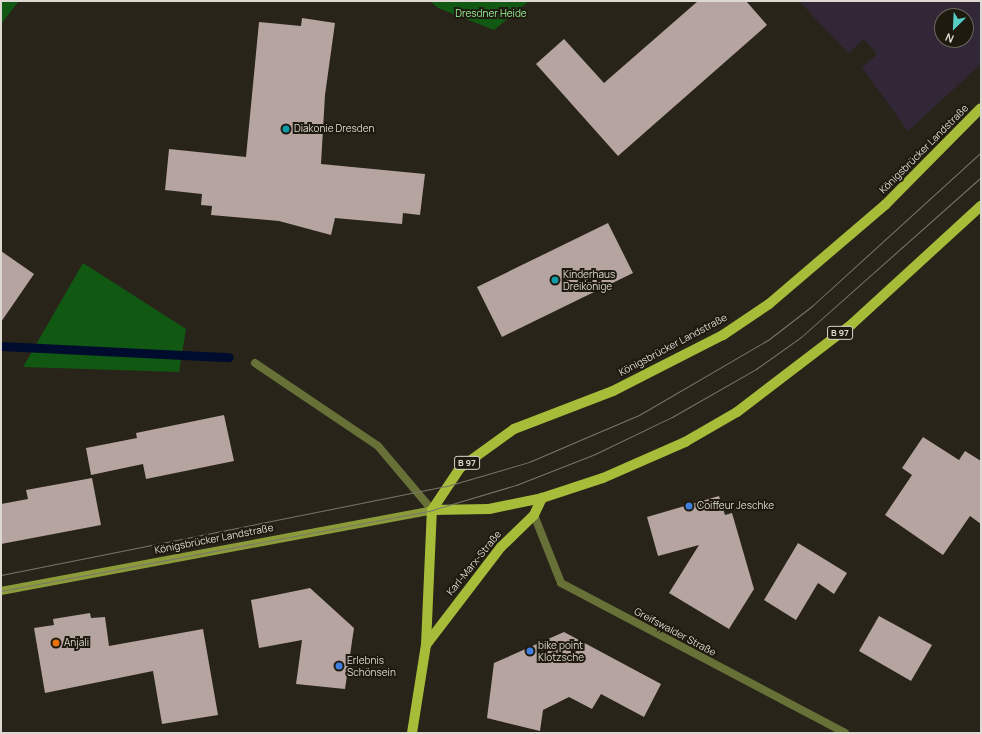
<!DOCTYPE html>
<html>
<head>
<meta charset="utf-8">
<style>
	body { margin:0 }
	#map { position:relative; width:982px; height:734px; overflow:hidden; background:#292419; font-family:Manrope,sans-serif }
	div>[style] { position:absolute }
	[style*='--x'] { left:calc(var(--x)*1px); top:calc(var(--y)*1px); width:calc(var(--w)*1px); rotate:calc(var(--a)*1deg) }
	.commercial>* { inset:0; background:#322736 }
	.forest>* { inset:0; background:#115813 }
	.stream>* { height:9px; margin:-4.5px; padding:0 4.5px; transform-origin:4.5px; border-radius:4.5px; background:#000c2d }
	.building>* { inset:0; background:#b5a49f }
	.street>* { height:8px; margin:-4px; padding:0 4px; transform-origin:4px; border-radius:4px; background:#667037 }
	.secondary>* { height:8px; margin:-4px; padding:0 4px; transform-origin:4px; border-radius:4px; background:#8b9b3a }
	.primary>* { height:10px; margin:-5px; padding:0 5px; transform-origin:5px; border-radius:5px; background:#a7bc38 }
	.tram>* { height:1px; margin:-0.5px; padding:0 0.5px; transform-origin:0.5px; border-radius:0.5px; background:#7a766c }
	.dots>* { width:11px; height:11px; translate:-50% -50%; box-sizing:border-box; border:2px solid #1f1a10; border-radius:50% }
	span { translate:-50% -50%; white-space:nowrap; text-align:center; line-height:1.15; -webkit-text-stroke:4px #1f1a10; paint-order:stroke }
	.shield-label span { padding:1px 3px; background:#1f1a10; border:1px solid; border-radius:3px; -webkit-text-stroke-width:0 }
	.shield-label { font-size:9px; color:#ddd9d2; font-weight:700 }
	.park-label { font-size:10px; color:#9af397 }
	.poi-label { font-size:10px; color:#ddd9d2 }
	.left { translate:0 -50%; text-align:left }
	.street-label { font-size:10px; color:#ddd9d2 }
	.frame { position:absolute; inset:0; border:2px solid #ddd9d2; pointer-events:none }
	.north { position:absolute; left:934px; top:8px; width:40px; height:40px; box-sizing:border-box; background:#1f1a10; border:1px solid #6b665e; border-radius:50%; rotate:204deg; font-size:11px; font-weight:700; line-height:16px; text-align:center; color:#ddd9d2 }
	.north::after { content:''; display:block; margin:auto; width:14px; height:18px; background:#55cec5; clip-path:polygon(50% 0,100% 100%,50% 72%,0 100%) }
</style>
</head>
<body>
<div id="map">
	<div class="commercial">
		<div style="clip-path:polygon(evenodd,799px 1px,981px 1px,981px 64px,908px 131px,862px 68px,877px 54px,864px 39px,848px 53px,799px 1px,942px 16px,966px 16px,966px 40px,942px 40px,942px 16px)"></div>
	</div>
	<div class="forest">
		<div style="clip-path:polygon(1px 1px,19px 1px,1px 24px)"></div>
		<div style="clip-path:polygon(430px 1px,529px 1px,494px 30px,438px 8px)"></div>
		<div style="clip-path:polygon(83px 263px,186px 329px,179px 372px,23px 367px)"></div>
	</div>
	<div class="stream">
		<div style="--x:1;--y:346;--w:228;--a:2.8"></div>
	</div>
	<div class="building">
		<div style="clip-path:polygon(698px 1px,746px 1px,767px 25px,618px 156px,536px 64px,564px 39px,604px 83px)"></div>
		<div style="clip-path:polygon(302px 18px,335px 23px,325px 95px,321px 164px,425px 174px,420px 215px,403px 213px,402px 224px,335px 218px,331px 235px,279px 221px,211px 215px,212px 206px,201px 205px,202px 194px,165px 190px,169px 149px,246px 157px,259px 22px,301px 26px)"></div>
		<div style="clip-path:polygon(608px 223px,633px 273px,502px 337px,477px 287px)"></div>
		<div style="clip-path:polygon(1px 251px,34px 274px,1px 322px)"></div>
		<div style="clip-path:polygon(224px 415px,234px 461px,146px 479px,143px 464px,91px 475px,86px 448px,137px 438px,136px 433px)"></div>
		<div style="clip-path:polygon(923px 437px,959px 460px,965px 451px,981px 461px,981px 524px,970px 516px,943px 555px,885px 515px,912px 475px,902px 468px)"></div>
		<div style="clip-path:polygon(92px 478px,101px 525px,1px 544px,1px 504px,28px 499px,26px 490px)"></div>
		<div style="clip-path:polygon(719px 496px,725px 515px,732px 513px,754px 589px,729px 629px,669px 593px,699px 545px,658px 556px,647px 517px)"></div>
		<div style="clip-path:polygon(798px 543px,847px 573px,834px 594px,818px 583px,796px 620px,764px 600px)"></div>
		<div style="clip-path:polygon(310px 588px,354px 628px,345px 689px,296px 684px,302px 640px,259px 648px,251px 600px)"></div>
		<div style="clip-path:polygon(90px 613px,91px 618px,105px 617px,109px 646px,203px 629px,218px 715px,162px 724px,153px 671px,45px 693px,34px 628px,54px 625px,53px 619px)"></div>
		<div style="clip-path:polygon(879px 616px,932px 645px,911px 681px,859px 651px)"></div>
		<div style="clip-path:polygon(564px 632px,661px 684px,644px 717px,601px 694px,592px 709px,569px 697px,543px 710px,540px 731px,487px 718px,494px 663px)"></div>
	</div>
	<div class="street">
		<div style="--x:255;--y:363;--w:148;--a:34"></div>
		<div style="--x:378;--y:446;--w:84;--a:49.8"></div>
		<div style="--x:534;--y:515;--w:73;--a:68.3"></div>
		<div style="--x:561;--y:583;--w:321;--a:27.8"></div>
	</div>
	<div class="secondary">
		<div style="--x:1;--y:591;--w:439;--a:-10.6"></div>
	</div>
	<div class="primary">
		<div style="--x:432;--y:510;--w:57;--a:-1"></div>
		<div style="--x:489;--y:509;--w:54;--a:-11.7"></div>
		<div style="--x:542;--y:498;--w:64;--a:-18.2"></div>
		<div style="--x:603;--y:478;--w:90;--a:-23.7"></div>
		<div style="--x:685;--y:442;--w:60;--a:-30"></div>
		<div style="--x:737;--y:412;--w:145;--a:-37.4"></div>
		<div style="--x:852;--y:324;--w:175;--a:-42.5"></div>
		<div style="--x:426;--y:645;--w:123;--a:-52.6"></div>
		<div style="--x:501;--y:547;--w:46;--a:-44.1"></div>
		<div style="--x:534;--y:515;--w:19;--a:-65"></div>
		<div style="--x:412;--y:733;--w:89;--a:-81"></div>
		<div style="--x:426;--y:645;--w:135;--a:-87.5"></div>
		<div style="--x:432;--y:510;--w:50;--a:-56.3"></div>
		<div style="--x:460;--y:468;--w:67;--a:-35.8"></div>
		<div style="--x:514;--y:429;--w:106;--a:-21"></div>
		<div style="--x:613;--y:391;--w:123;--a:-27"></div>
		<div style="--x:723;--y:335;--w:55;--a:-34"></div>
		<div style="--x:769;--y:304;--w:153;--a:-40.5"></div>
		<div style="--x:885;--y:205;--w:136;--a:-45.3"></div>
	</div>
	<div class="tram">
		<div style="--x:1;--y:575;--w:455;--a:-11.3"></div>
		<div style="--x:447;--y:486;--w:85;--a:-16.3"></div>
		<div style="--x:529;--y:462;--w:69;--a:-23.2"></div>
		<div style="--x:592;--y:435;--w:51;--a:-23.1"></div>
		<div style="--x:639;--y:415;--w:149;--a:-30.2"></div>
		<div style="--x:768;--y:340;--w:56;--a:-37.7"></div>
		<div style="--x:812;--y:306;--w:229;--a:-42.3"></div>
		<div style="--x:1;--y:591;--w:439;--a:-10.6"></div>
		<div style="--x:432;--y:510;--w:88;--a:-16.6"></div>
		<div style="--x:516;--y:485;--w:85;--a:-21.4"></div>
		<div style="--x:595;--y:454;--w:85;--a:-25.7"></div>
		<div style="--x:672;--y:417;--w:97;--a:-29.7"></div>
		<div style="--x:756;--y:369;--w:55;--a:-35.4"></div>
		<div style="--x:801;--y:337;--w:241;--a:-41.6"></div>
	</div>
	<div class="dots">
		<div style="left:286px;top:129px;background:#0f9aa8"></div>
		<div style="left:555px;top:280px;background:#0f9aa8"></div>
		<div style="left:689px;top:506px;background:#3f7fe0"></div>
		<div style="left:56px;top:643px;background:#e8710a"></div>
		<div style="left:530px;top:651px;background:#3f7fe0"></div>
		<div style="left:339px;top:666px;background:#3f7fe0"></div>
	</div>
	<div class="shield-label">
		<span style="left:840px;top:333px">B 97</span>
		<span style="left:467px;top:463px">B 97</span>
	</div>
	<div class="park-label">
		<span style="left:491px;top:14px">Dresdner Heide</span>
	</div>
	<div class="poi-label">
		<span class="left" style="left:294px;top:129px">Diakonie Dresden</span>
		<span class="left" style="left:563px;top:280px">Kinderhaus<br>Dreikönige</span>
		<span class="left" style="left:697px;top:506px">Coiffeur Jeschke</span>
		<span class="left" style="left:64px;top:643px">Anjali</span>
		<span class="left" style="left:538px;top:651px">bike point<br>Klotzsche</span>
		<span class="left" style="left:347px;top:666px">Erlebnis<br>Schönsein</span>
	</div>
	<div class="street-label">
		<span style="left:924px;top:149px;rotate:-45deg">Königsbrücker Landstraße</span>
		<span style="left:673px;top:345px;rotate:-28deg">Königsbrücker Landstraße</span>
		<span style="left:214px;top:539px;rotate:-11deg">Königsbrücker Landstraße</span>
		<span style="left:474px;top:563px;rotate:-51deg">Karl-Marx-Straße</span>
		<span style="left:675px;top:632px;rotate:28deg">Greifswalder Straße</span>
	</div>
	<div class="frame"></div>
	<div class="north">N</div>
</div>
</body>
</html>
